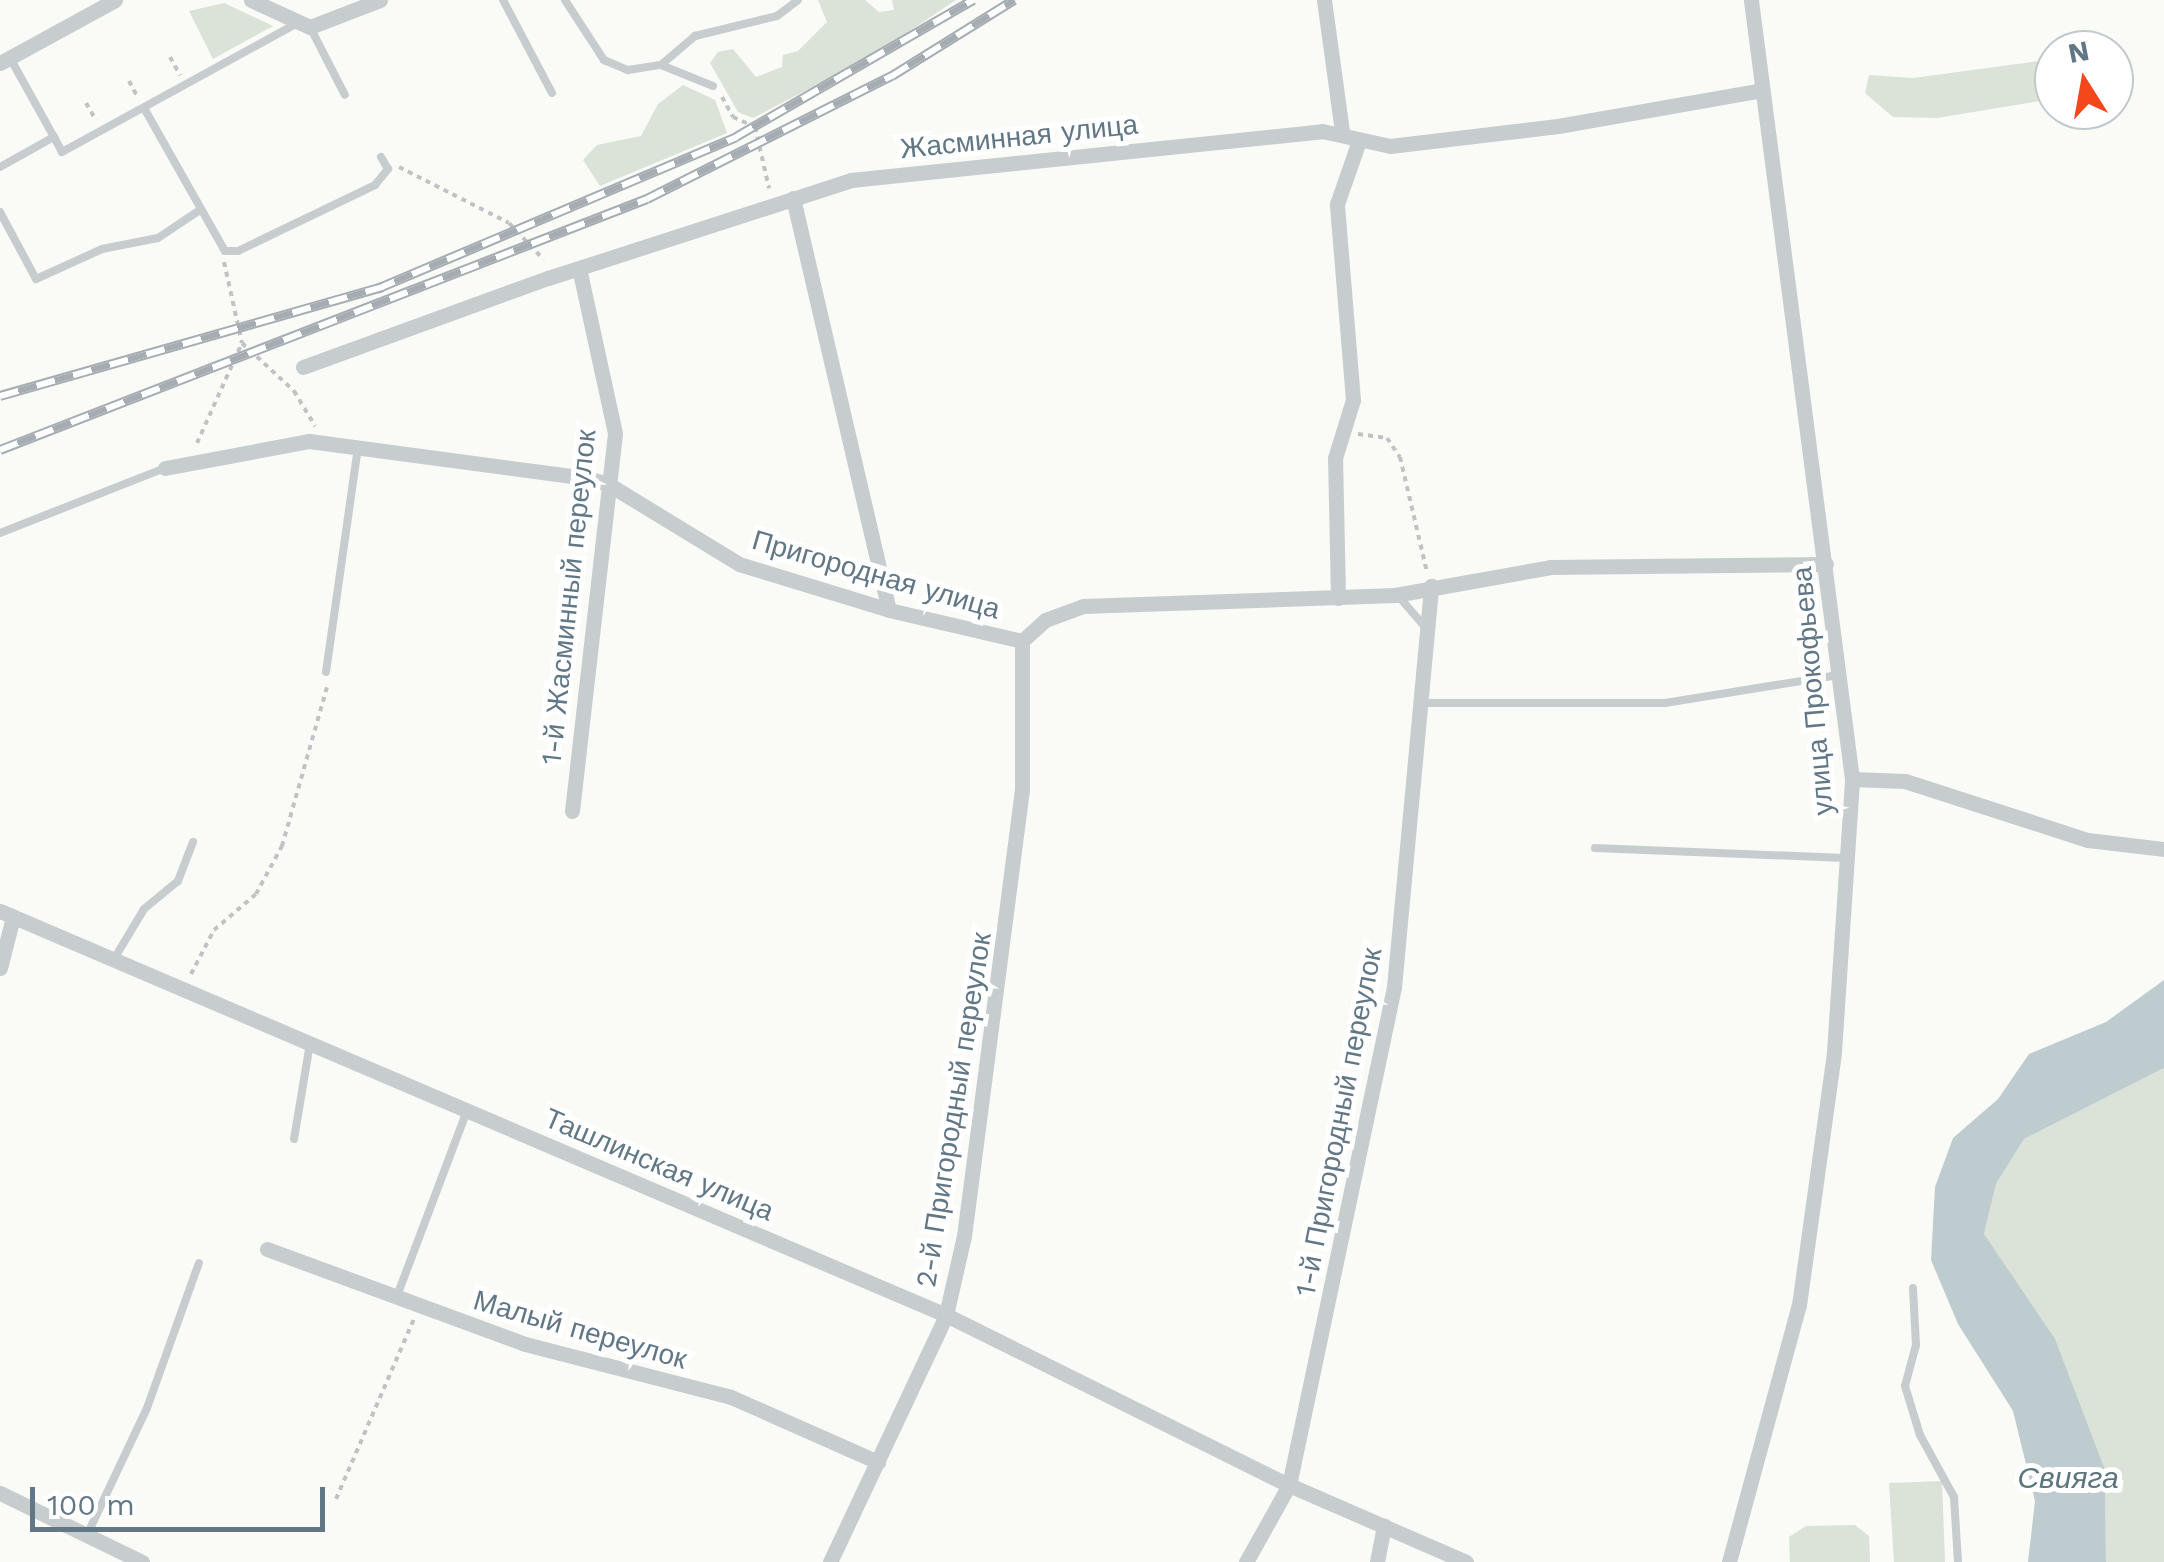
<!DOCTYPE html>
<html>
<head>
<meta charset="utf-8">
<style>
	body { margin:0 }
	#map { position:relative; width:2164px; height:1562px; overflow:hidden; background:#fafaf7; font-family:"Work Sans",sans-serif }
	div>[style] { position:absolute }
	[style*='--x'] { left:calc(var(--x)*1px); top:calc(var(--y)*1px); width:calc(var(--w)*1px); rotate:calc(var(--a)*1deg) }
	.green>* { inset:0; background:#dbe2d8 }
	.water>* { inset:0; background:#beccd0 }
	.path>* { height:4px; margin-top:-2px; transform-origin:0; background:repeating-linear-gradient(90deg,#c0c3c5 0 5px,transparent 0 10px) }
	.lane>* { height:8px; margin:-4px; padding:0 4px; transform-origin:4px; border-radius:4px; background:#c7cccf }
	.street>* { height:15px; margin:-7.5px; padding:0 7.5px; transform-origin:7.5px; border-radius:7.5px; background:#c7cccf }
	.rail>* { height:10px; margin-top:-5px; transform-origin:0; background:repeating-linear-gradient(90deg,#fff 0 19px,#a5adb3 0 38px); box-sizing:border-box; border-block:2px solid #a5adb3 }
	span { translate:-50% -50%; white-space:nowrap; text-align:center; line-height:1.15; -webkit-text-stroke:10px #fff; paint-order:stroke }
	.street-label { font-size:28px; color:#627785 }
	.water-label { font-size:30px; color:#5d767e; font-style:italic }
	.north { position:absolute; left:2034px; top:30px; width:100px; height:100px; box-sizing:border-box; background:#fff; border:2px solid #c0c9ce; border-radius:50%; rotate:349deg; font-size:28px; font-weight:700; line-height:40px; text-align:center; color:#627785 }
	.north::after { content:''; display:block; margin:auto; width:35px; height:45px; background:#f4471c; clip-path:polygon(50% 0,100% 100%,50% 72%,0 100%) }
	.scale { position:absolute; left:30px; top:1487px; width:295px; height:45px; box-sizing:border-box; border:5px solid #627785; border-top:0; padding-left:12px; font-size:30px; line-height:35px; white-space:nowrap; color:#627785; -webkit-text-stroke:8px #fff; paint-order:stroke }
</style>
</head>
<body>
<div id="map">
	<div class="green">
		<div style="clip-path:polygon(818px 0,865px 0,879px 12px,894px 10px,892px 0,956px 0,872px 56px,753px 118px,738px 112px,710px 63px,718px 52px,733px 49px,756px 77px,782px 67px,783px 55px,798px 51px,827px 22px)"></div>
		<div style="clip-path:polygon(224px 3px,273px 26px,213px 59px,189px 11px)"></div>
		<div style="clip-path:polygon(2039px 61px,2054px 63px,2054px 95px,2046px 100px,1937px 118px,1893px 117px,1865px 93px,1869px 75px,1913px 78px)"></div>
		<div style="clip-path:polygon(683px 85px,715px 100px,727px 133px,600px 186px,583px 160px,597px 145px,641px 136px,658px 104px)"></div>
		<div style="clip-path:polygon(2164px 1068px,2164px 1562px,2106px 1562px,2105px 1470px,1984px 1234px,1996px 1184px,2024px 1139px)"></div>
		<div style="clip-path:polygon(1942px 1481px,1945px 1562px,1894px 1562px,1889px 1483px)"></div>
		<div style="clip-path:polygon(1855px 1525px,1869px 1536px,1870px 1562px,1790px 1562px,1789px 1537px,1806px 1526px)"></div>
	</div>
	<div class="water">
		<div style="clip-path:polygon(2164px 980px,2164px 1068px,2024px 1139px,1996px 1184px,1984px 1234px,2055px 1339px,2105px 1470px,2106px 1562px,2028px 1562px,2035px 1501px,2013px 1411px,1958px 1324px,1931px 1260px,1935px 1187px,1953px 1138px,1998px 1099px,2029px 1054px,2106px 1022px)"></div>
	</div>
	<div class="path">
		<div style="--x:170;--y:57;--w:21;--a:61"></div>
		<div style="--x:129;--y:81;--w:19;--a:62"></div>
		<div style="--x:722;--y:97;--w:23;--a:61"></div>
		<div style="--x:733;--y:117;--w:24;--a:24"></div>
		<div style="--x:755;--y:127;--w:63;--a:77.1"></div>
		<div style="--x:86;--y:103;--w:20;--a:60"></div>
		<div style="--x:399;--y:167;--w:123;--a:27"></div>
		<div style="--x:509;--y:223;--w:50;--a:46.6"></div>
		<div style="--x:224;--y:262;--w:83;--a:77.5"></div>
		<div style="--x:242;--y:343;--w:71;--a:42.7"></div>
		<div style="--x:294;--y:391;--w:41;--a:59"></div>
		<div style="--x:1358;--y:434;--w:29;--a:8"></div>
		<div style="--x:1387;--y:438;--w:23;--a:56"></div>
		<div style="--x:1400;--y:457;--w:118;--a:76.8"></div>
		<div style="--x:197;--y:443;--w:110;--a:-65.8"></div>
		<div style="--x:191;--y:974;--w:50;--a:-62.4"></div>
		<div style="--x:214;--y:930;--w:55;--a:-40.6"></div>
		<div style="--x:256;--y:894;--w:55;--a:-61.6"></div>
		<div style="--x:282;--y:846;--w:165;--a:-74.2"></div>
		<div style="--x:336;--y:1499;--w:196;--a:-66.6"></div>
	</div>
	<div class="lane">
		<div style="--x:503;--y:0;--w:105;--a:62.2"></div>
		<div style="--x:565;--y:0;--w:72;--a:57"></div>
		<div style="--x:604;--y:60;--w:26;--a:23"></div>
		<div style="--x:628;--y:70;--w:33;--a:-9"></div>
		<div style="--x:661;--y:65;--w:56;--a:22"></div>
		<div style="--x:310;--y:27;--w:76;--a:62.8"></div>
		<div style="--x:10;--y:58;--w:90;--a:60.9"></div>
		<div style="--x:661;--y:65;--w:45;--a:-40.5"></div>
		<div style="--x:695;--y:36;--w:84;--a:-13.7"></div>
		<div style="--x:777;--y:16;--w:26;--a:-37"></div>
		<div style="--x:144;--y:108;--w:164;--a:60.5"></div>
		<div style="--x:225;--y:251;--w:13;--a:0"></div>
		<div style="--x:238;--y:251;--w:152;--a:-25.7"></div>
		<div style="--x:375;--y:185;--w:21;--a:-51"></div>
		<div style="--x:388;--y:169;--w:14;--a:-120"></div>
		<div style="--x:0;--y:167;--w:62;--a:-29.1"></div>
		<div style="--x:54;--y:137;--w:17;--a:62"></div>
		<div style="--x:62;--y:152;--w:267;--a:-28.7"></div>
		<div style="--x:0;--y:212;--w:76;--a:61.8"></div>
		<div style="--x:36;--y:279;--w:72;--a:-24.4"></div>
		<div style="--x:102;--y:249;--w:57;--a:-11.1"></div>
		<div style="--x:158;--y:238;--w:47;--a:-33.7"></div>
		<div style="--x:0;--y:533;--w:177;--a:-21.5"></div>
		<div style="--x:1399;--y:597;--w:40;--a:49"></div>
		<div style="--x:326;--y:672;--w:221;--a:-81.9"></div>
		<div style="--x:1419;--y:703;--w:246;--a:0"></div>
		<div style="--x:1665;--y:703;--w:174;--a:-9.2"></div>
		<div style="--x:1595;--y:848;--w:250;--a:2.3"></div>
		<div style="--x:114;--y:959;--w:58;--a:-59"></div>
		<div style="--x:144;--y:909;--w:44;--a:-39.5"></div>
		<div style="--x:178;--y:881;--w:42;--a:-69"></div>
		<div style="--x:294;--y:1139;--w:97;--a:-80.5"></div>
		<div style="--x:1913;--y:1288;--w:57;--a:87"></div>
		<div style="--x:1916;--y:1345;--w:42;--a:105"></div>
		<div style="--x:1905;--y:1386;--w:51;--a:73"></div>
		<div style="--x:1920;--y:1435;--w:71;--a:61.3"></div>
		<div style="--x:1954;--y:1497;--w:65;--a:86.5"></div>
		<div style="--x:397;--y:1296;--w:198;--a:-69.3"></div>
		<div style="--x:87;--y:1535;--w:140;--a:-64.7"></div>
		<div style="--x:147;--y:1408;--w:154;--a:-70.3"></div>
	</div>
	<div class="street">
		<div style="--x:251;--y:0;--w:65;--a:24.6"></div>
		<div style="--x:310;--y:27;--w:75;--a:-21.1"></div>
		<div style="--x:1324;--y:0;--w:133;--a:82.2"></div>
		<div style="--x:0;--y:63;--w:131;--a:-28.7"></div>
		<div style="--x:793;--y:198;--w:423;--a:76.9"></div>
		<div style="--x:303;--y:367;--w:261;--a:-20"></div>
		<div style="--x:548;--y:278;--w:318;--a:-17.9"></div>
		<div style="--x:851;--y:180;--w:474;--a:-5.9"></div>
		<div style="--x:1322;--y:131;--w:70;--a:12.4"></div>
		<div style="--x:1390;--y:146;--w:169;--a:-6.8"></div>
		<div style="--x:1558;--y:126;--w:207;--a:-10"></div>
		<div style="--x:165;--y:468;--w:147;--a:-10.6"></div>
		<div style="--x:309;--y:441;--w:280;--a:7.6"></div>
		<div style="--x:587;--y:478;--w:22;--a:16"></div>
		<div style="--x:608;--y:484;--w:153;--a:31.4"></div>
		<div style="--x:739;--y:564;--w:157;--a:17"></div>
		<div style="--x:889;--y:610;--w:137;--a:13.1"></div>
		<div style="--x:1022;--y:641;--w:31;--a:-42"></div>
		<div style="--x:1045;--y:620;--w:40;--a:-20.2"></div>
		<div style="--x:1083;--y:606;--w:312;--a:-2"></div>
		<div style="--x:1395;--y:595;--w:158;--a:-10.2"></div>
		<div style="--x:1550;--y:567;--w:276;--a:-0.6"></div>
		<div style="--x:1338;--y:598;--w:140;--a:-91.2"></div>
		<div style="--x:1335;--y:458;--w:61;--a:-72.8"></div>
		<div style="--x:1353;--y:400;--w:197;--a:-94.7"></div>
		<div style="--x:1337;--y:204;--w:67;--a:-70.8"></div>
		<div style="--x:1852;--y:779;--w:53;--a:2.2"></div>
		<div style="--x:1905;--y:781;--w:192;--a:17.9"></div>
		<div style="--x:2088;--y:840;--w:77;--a:6.8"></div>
		<div style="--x:572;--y:811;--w:380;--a:-83.5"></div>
		<div style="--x:615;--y:433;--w:165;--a:-102.3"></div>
		<div style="--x:0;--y:911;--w:1029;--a:23.13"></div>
		<div style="--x:946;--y:1315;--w:383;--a:26.4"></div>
		<div style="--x:1289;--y:1485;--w:193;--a:23.5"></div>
		<div style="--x:0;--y:968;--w:53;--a:-75.7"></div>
		<div style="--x:267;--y:1249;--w:275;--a:20.2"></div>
		<div style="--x:525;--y:1344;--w:213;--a:14.4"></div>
		<div style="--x:731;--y:1397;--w:161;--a:23.9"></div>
		<div style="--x:0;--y:1493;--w:158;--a:25.9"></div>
		<div style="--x:830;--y:1562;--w:273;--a:-64.8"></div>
		<div style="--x:946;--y:1315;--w:81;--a:-77.2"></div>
		<div style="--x:964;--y:1236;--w:449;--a:-82.6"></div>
		<div style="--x:1022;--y:791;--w:150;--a:-90"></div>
		<div style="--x:1246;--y:1562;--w:88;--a:-60.8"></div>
		<div style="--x:1289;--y:1485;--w:509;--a:-78.09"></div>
		<div style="--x:1394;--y:987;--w:403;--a:-84.7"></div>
		<div style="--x:1377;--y:1562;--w:37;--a:-79"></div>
		<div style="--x:1729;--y:1562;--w:266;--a:-74.8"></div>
		<div style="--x:1799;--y:1305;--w:255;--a:-82.1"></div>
		<div style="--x:1834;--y:1052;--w:274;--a:-86.2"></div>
		<div style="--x:1852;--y:779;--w:786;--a:-97.39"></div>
	</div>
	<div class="rail">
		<div style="--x:377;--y:289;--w:390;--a:-22.9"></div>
		<div style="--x:736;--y:137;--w:274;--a:-30"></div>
		<div style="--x:0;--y:396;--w:398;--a:-15.9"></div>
		<div style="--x:0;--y:450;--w:694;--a:-21.2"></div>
		<div style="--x:647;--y:199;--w:274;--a:-26.7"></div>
		<div style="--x:892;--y:76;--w:144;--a:-31.9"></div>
	</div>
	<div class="street-label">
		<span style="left:1019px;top:137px;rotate:-6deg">Жасминная улица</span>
		<span style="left:876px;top:575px;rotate:16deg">Пригородная улица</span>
		<span style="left:569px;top:597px;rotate:-84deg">1-й Жасминный переулок</span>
		<span style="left:1813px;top:691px;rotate:-95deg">улица Прокофьева</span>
		<span style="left:954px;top:1110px;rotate:-81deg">2-й Пригородный переулок</span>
		<span style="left:1339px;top:1122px;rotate:-79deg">1-й Пригородный переулок</span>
		<span style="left:659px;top:1165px;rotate:23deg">Ташлинская улица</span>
		<span style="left:580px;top:1330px;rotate:16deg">Малый переулок</span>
	</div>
	<div class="water-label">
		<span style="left:2068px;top:1478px">Свияга</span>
	</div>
	<div class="north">N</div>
	<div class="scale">100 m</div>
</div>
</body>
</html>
